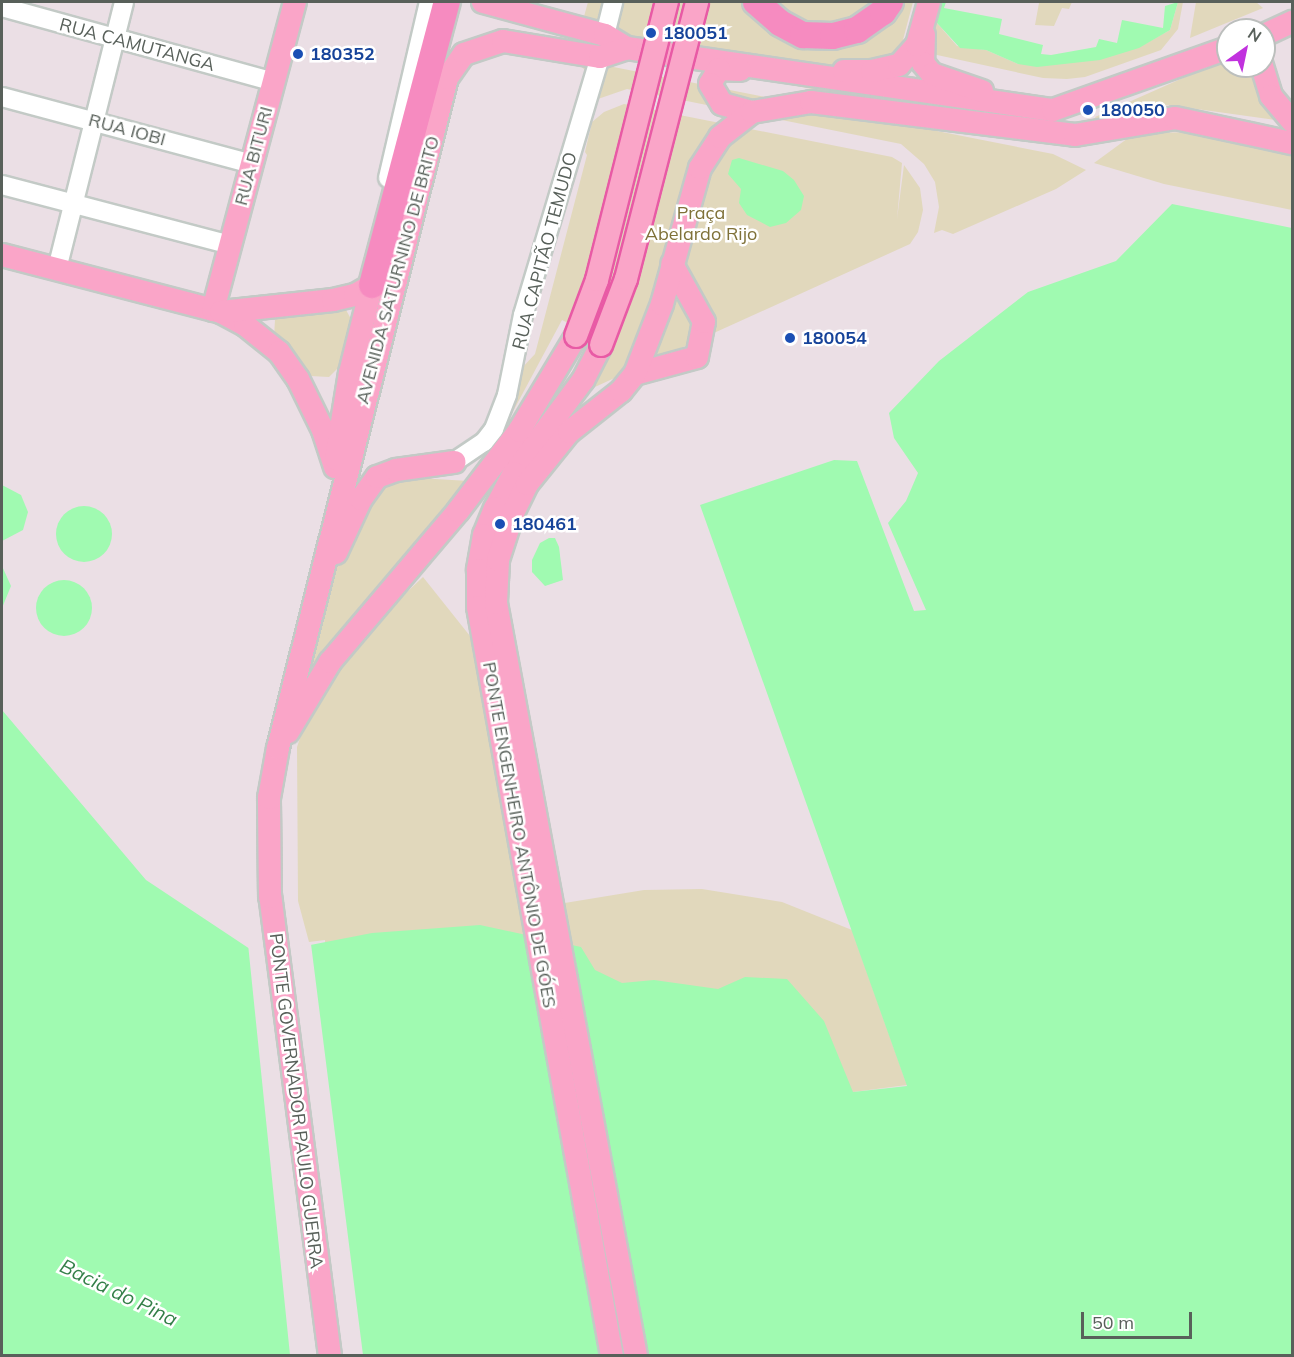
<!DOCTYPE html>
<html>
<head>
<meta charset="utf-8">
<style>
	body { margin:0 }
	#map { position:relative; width:1294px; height:1357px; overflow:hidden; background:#ebdfe5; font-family:Mulish,sans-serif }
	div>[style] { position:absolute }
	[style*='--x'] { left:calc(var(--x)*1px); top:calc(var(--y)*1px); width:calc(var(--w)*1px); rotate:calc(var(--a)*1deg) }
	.green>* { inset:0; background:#e1d8bc }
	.water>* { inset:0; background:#a0fab1 }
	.round { border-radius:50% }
	.pier>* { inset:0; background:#ebdfe5 }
	.roads { filter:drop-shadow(2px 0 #c3cac6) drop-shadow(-2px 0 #c3cac6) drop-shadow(0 2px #c3cac6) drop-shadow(0 -2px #c3cac6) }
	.minor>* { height:18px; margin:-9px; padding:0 9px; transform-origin:9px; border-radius:9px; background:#fff }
	.major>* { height:22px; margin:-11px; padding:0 11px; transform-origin:11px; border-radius:11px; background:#faa5c8 }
	.highway>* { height:26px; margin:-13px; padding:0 13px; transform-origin:13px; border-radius:13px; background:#f68bc0 }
	.bridges { filter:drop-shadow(2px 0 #e85aa5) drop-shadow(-2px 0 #e85aa5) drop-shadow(0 2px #e85aa5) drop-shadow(0 -2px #e85aa5) }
	.major-bridge>* { height:22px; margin:-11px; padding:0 11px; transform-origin:11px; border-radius:11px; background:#faa5c8 }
	.dots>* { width:16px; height:16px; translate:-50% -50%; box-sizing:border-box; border:3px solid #fff; border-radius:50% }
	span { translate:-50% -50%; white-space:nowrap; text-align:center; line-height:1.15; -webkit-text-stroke:5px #fff; paint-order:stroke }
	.transit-label { font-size:18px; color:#164399; font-weight:700 }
	.left { translate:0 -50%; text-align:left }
	.street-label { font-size:18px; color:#58605a }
	.park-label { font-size:18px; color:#7f7138 }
	.water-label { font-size:20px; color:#337f48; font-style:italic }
	.frame { position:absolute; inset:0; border:3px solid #58605a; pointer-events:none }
	.north { position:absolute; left:1216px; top:18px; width:60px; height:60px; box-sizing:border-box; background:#fff; border:2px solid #bcbfbd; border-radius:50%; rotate:33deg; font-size:16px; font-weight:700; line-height:24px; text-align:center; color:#58605a }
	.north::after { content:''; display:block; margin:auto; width:21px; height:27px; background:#c132de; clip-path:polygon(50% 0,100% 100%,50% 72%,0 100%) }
	.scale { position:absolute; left:1081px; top:1312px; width:111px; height:27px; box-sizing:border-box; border:3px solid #58605a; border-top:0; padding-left:8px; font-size:18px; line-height:21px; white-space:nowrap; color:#58605a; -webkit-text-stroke:4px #fff; paint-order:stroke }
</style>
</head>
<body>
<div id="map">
	<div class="green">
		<div style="clip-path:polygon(588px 2px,913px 2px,886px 104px,577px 42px)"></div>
		<div style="clip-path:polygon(934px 2px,937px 23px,957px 46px,986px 50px,1018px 64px,1145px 44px,1170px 30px,1178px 2px,1183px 2px,1178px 29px,1161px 50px,1085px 77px,1067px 79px,1043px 78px,914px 50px)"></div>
		<div style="clip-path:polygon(1072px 2px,1069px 9px,1062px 8px,1054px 26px,1035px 25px,1039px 3px)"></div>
		<div style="clip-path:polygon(1196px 2px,1256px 2px,1263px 8px,1190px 38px)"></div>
		<div style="clip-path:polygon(1228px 58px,1228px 66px,1253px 66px,1282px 121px,1168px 105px,1097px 122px,1095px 117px)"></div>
		<div style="clip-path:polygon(573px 59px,1053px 154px,1086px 170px,1056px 189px,953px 234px,942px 230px,934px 233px,939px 207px,935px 182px,924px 164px,901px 144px,627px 89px,595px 100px,587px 72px)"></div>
		<div style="clip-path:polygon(624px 104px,892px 157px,902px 163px,897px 219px,904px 165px,920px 188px,923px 210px,918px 232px,910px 244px,586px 391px,605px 341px,562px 320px,502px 432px,521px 369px,535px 354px,587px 155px,585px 152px,592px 122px,604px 112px)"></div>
		<div style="clip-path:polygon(1206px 132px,1292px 155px,1292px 210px,1164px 184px,1094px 163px,1135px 133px)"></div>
		<div style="clip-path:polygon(345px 308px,352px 321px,340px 366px,329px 377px,310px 376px,274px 337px,275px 320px,280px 315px)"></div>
		<div style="clip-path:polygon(401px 477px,469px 481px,340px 631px,307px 677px,326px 582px,353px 497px)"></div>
		<div style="clip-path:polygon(423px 577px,470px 636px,522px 910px,644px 890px,702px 889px,782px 902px,852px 930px,907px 1085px,853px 1092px,259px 955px,325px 944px,325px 940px,309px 942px,298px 901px,297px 747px,310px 709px,352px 644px)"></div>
	</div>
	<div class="water">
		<div style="clip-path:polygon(934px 2px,946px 2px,944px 8px,1002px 19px,999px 34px,1043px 45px,1041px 54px,1051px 55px,1096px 47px,1099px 39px,1117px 43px,1122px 20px,1163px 28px,1165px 6px,1178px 2px,1170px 30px,1139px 48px,1100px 60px,1037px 67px,1018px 64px,986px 50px,960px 48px,937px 23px)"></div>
		<div style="clip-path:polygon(739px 158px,783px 171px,794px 180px,804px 196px,801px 210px,786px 223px,770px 227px,747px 215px,739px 203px,741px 189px,728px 174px,732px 160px)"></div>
		<div style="clip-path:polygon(1172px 204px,1292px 228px,1292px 1355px,2px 1355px,2px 710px,146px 880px,259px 955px,372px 933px,480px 925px,581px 947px,595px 970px,622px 983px,654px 980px,718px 989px,745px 977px,787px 979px,824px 1021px,853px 1092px,907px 1086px,700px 505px,834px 460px,857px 461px,914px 611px,926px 610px,888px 523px,906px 501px,918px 473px,894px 438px,889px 413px,939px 361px,1028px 292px,1116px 261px)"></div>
		<div style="clip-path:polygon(2px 485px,21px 495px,28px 512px,23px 530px,2px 541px)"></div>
		<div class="round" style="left:56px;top:506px;width:56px;height:56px"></div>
		<div style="clip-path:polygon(549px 538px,555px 538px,559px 547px,563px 580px,545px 586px,532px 572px,532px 560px,540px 543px)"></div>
		<div style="clip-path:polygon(2px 566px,11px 586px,2px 608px)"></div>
		<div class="round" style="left:36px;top:580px;width:56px;height:56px"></div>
	</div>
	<div class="pier">
		<div style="clip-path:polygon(248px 944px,260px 952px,311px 944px,363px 1355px,290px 1355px)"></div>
	</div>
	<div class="roads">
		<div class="minor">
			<div style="--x:2;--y:7;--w:282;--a:15.4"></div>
			<div style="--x:605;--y:35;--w:34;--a:-76"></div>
			<div style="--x:2;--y:97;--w:259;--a:15"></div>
			<div style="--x:388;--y:178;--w:181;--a:-76.9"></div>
			<div style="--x:2;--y:185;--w:236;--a:14.7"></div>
			<div style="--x:57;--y:269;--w:275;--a:-75.9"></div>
			<div style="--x:454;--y:462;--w:36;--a:-34"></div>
			<div style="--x:484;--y:442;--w:16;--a:-52"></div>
			<div style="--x:494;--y:429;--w:36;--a:-69"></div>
			<div style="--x:507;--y:395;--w:82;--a:-78.7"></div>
			<div style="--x:523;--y:315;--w:269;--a:-73.4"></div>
		</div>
		<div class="major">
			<div style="--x:483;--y:2;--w:126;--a:15.1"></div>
			<div style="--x:605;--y:35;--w:26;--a:31"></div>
			<div style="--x:627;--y:48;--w:430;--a:8.3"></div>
			<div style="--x:1053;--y:110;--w:186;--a:-19.5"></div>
			<div style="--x:924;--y:35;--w:28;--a:92"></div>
			<div style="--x:923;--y:63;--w:14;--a:51"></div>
			<div style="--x:932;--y:74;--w:53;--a:18.8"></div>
			<div style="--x:1264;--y:35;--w:31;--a:-25"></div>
			<div style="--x:1262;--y:66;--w:31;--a:73"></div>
			<div style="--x:1271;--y:96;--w:33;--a:50"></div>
			<div style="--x:740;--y:70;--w:21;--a:-177"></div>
			<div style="--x:719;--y:69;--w:17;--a:121"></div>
			<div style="--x:710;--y:84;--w:23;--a:59"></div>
			<div style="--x:722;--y:104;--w:31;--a:15"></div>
			<div style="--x:844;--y:71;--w:28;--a:0"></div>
			<div style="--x:872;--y:71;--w:28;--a:-13"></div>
			<div style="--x:899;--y:65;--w:27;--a:-48"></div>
			<div style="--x:917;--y:45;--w:45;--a:-74.4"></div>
			<div style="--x:2;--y:255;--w:226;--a:14.6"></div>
			<div style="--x:221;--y:312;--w:27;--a:28"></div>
			<div style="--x:245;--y:325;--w:43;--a:38.5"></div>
			<div style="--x:279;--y:352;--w:33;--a:55"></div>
			<div style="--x:298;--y:379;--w:57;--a:63.9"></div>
			<div style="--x:323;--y:430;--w:39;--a:72"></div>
			<div style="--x:213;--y:310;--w:319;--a:-75.1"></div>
			<div style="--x:221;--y:312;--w:113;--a:-6.1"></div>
			<div style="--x:333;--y:300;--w:23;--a:-13"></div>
			<div style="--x:355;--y:295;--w:20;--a:-30"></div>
			<div style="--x:601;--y:345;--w:39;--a:117"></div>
			<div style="--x:583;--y:380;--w:116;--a:126.6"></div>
			<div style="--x:514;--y:473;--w:40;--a:118"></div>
			<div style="--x:495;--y:508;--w:29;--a:112"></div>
			<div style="--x:484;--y:535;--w:36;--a:100"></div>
			<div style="--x:478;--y:570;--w:37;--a:90"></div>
			<div style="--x:478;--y:607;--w:761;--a:79.86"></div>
			<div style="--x:635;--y:374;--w:64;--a:-15.3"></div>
			<div style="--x:697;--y:357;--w:36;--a:-79"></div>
			<div style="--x:704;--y:322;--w:66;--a:-118.9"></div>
			<div style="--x:336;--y:459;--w:87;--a:-80.8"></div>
			<div style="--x:350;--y:373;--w:91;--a:-76"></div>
			<div style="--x:336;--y:553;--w:60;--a:-65.2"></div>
			<div style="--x:361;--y:499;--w:27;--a:-54"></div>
			<div style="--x:377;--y:477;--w:20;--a:-20"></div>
			<div style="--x:396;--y:470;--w:59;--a:-7.9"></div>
			<div style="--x:288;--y:732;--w:82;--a:-59"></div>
			<div style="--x:330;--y:662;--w:198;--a:-49.7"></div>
			<div style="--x:458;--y:511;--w:101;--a:-52.7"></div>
			<div style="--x:519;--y:431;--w:111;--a:-59"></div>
			<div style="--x:330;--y:1356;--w:463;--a:-97.4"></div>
			<div style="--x:270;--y:897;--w:99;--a:-90.6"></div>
			<div style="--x:269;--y:798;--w:51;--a:-79.8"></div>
			<div style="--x:278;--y:748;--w:691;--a:-75.84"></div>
			<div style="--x:447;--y:78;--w:29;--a:-55"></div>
			<div style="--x:464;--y:54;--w:41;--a:-18.4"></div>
			<div style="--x:503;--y:41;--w:98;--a:9.4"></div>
			<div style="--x:600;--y:57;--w:28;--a:-18"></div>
			<div style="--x:636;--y:1356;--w:766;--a:-100.53"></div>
			<div style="--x:496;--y:603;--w:43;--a:-87.3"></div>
			<div style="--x:498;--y:560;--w:49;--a:-72.3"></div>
			<div style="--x:513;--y:513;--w:32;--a:-64"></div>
			<div style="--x:527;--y:484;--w:67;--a:-51.1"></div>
			<div style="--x:569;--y:432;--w:66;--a:-38.3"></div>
			<div style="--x:621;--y:391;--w:22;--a:-51"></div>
			<div style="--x:635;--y:374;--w:75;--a:-68.9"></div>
			<div style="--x:662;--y:304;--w:141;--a:-74.4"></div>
			<div style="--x:700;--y:168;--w:37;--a:-57"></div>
			<div style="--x:720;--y:137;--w:41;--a:-38"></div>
			<div style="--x:752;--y:112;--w:60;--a:-9.6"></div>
			<div style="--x:811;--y:102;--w:266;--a:7.1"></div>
			<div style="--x:1075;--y:135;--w:101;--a:-9.6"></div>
			<div style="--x:1175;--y:118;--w:120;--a:12.1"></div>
		</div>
		<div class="highway">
			<div style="--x:756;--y:2;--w:32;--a:41"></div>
			<div style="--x:780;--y:23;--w:26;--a:28"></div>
			<div style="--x:803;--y:35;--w:30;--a:2"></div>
			<div style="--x:833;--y:36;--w:25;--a:-14"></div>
			<div style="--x:857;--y:30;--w:32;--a:-35"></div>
			<div style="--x:883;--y:12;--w:12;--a:-55"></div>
			<div style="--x:372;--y:285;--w:293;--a:-75.2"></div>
		</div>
	</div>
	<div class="bridges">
		<div class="major-bridge">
			<div style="--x:576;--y:336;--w:60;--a:-69.4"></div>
			<div style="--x:597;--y:280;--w:287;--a:-75.9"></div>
			<div style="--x:601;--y:345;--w:71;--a:-69.3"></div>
			<div style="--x:626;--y:279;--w:286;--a:-75.6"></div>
		</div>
	</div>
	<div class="dots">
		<div style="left:651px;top:33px;background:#1a4fb4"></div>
		<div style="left:298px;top:54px;background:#1a4fb4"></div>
		<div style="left:1088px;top:110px;background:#1a4fb4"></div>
		<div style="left:790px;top:338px;background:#1a4fb4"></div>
		<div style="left:500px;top:524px;background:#1a4fb4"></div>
	</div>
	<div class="transit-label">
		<span class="left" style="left:663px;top:33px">180051</span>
		<span class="left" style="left:310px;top:54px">180352</span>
		<span class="left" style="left:1100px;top:110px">180050</span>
		<span class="left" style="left:802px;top:338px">180054</span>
		<span class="left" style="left:512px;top:524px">180461</span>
	</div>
	<div class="street-label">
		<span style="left:137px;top:45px;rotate:15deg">RUA CAMUTANGA</span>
		<span style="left:127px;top:130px;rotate:15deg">RUA IOBI</span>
		<span style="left:254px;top:156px;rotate:-75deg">RUA BITURI</span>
		<span style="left:545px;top:251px;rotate:-75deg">RUA CAPITÃO TEMUDO</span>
		<span style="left:398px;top:270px;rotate:-75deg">AVENIDA SATURNINO DE BRITO</span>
		<span style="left:519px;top:835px;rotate:80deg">PONTE ENGENHEIRO ANTÔNIO DE GÓES</span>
		<span style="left:296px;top:1101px;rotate:83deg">PONTE GOVERNADOR PAULO GUERRA</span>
	</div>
	<div class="park-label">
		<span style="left:701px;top:224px">Praça<br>Abelardo Rijo</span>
	</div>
	<div class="water-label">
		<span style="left:119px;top:1292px;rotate:26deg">Bacia do Pina</span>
	</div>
	<div class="frame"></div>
	<div class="north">N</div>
	<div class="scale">50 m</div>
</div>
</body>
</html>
